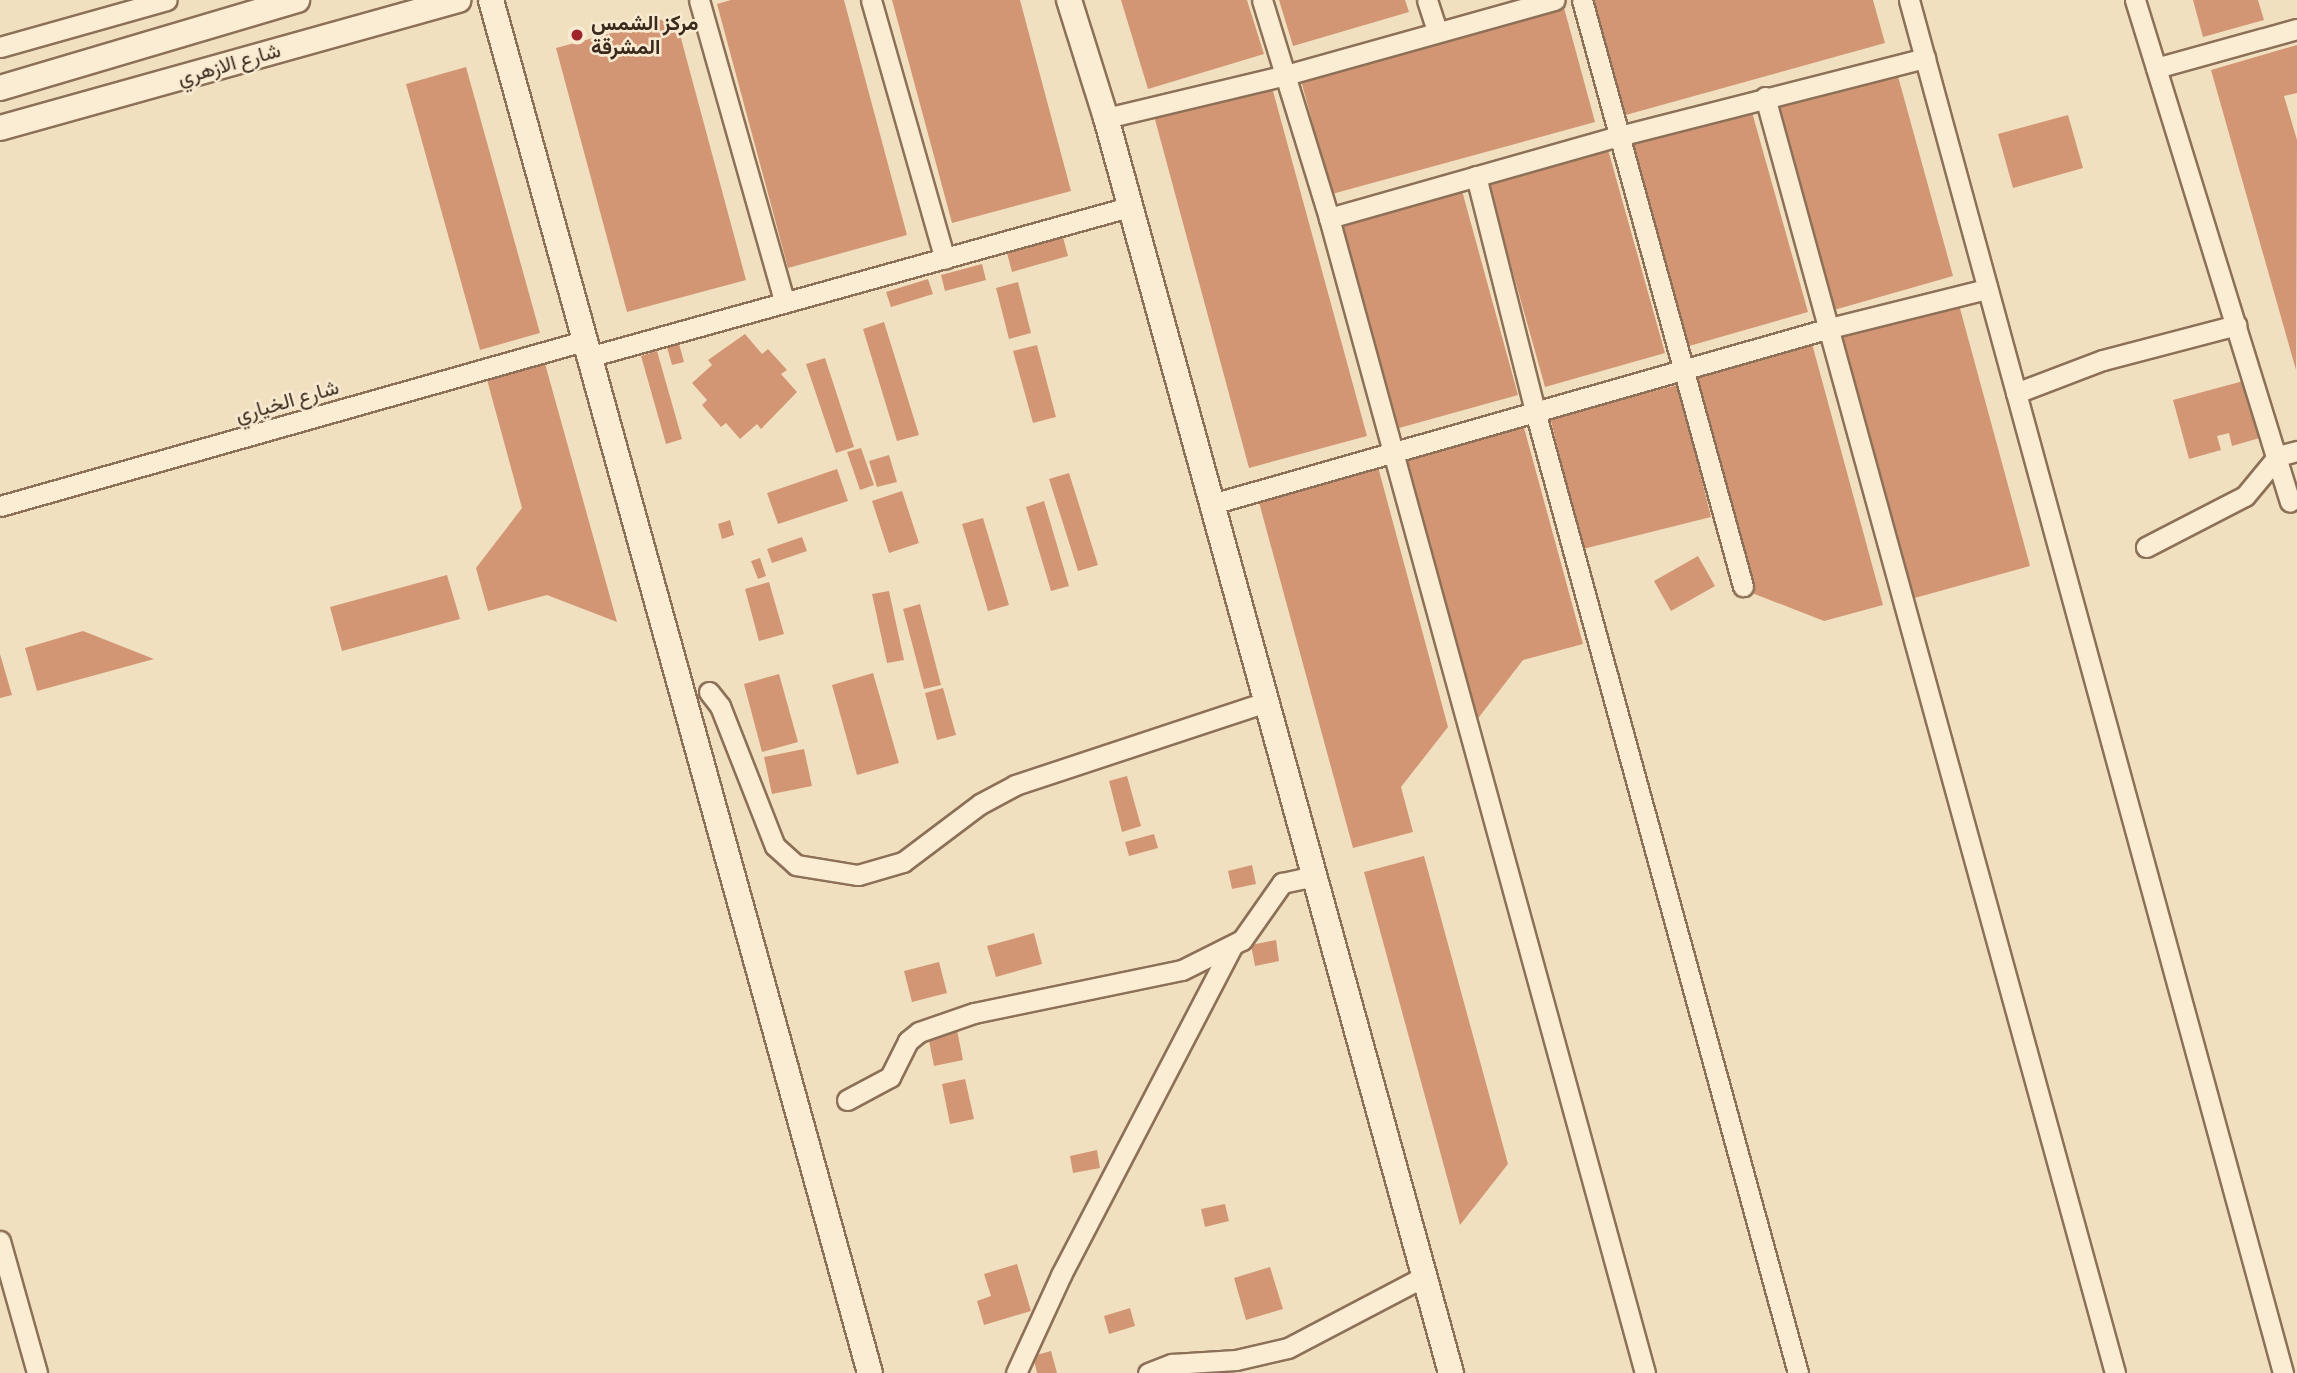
<!DOCTYPE html>
<html>
<head>
<meta charset="utf-8">
<style>
	body { margin:0 }
	#map { position:relative; width:2297px; height:1373px; overflow:hidden; background:#f1e0c0; font-family:"Crimson Pro",Vazirmatn,serif }
	div>[style] { position:absolute }
	[style*='--x'] { left:calc(var(--x)*1px); top:calc(var(--y)*1px); width:calc(var(--w)*1px); rotate:calc(var(--a)*1deg) }
	.building>* { inset:0; background:#d29674 }
	.roads { filter:drop-shadow(2px 0 #8c7057) drop-shadow(-2px 0 #8c7057) drop-shadow(0 2px #8c7057) drop-shadow(0 -2px #8c7057) }
	.minor>* { height:19px; margin:-9.5px; padding:0 9.5px; transform-origin:9.5px; border-radius:9.5px; background:#fbedd4 }
	.tertiary>* { height:24px; margin:-12px; padding:0 12px; transform-origin:12px; border-radius:12px; background:#fbedd4 }
	.dots>* { width:19px; height:19px; translate:-50% -50%; box-sizing:border-box; border:4px solid #f8ead1; border-radius:50% }
	span { translate:-50% -50%; white-space:nowrap; text-align:center; line-height:1.15; -webkit-text-stroke:5px #f8ead1; paint-order:stroke }
	.poi-label { font-size:21px; color:#3a291c; font-weight:700 }
	.left { translate:0 -50%; text-align:left }
	.street-label { font-size:21px; color:#3a291c }
</style>
</head>
<body>
<div id="map">
	<div class="building">
		<div style="clip-path:polygon(731px 0,844px 0,907px 235px,788px 268px,717px 4px)"></div>
		<div style="clip-path:polygon(892px 0,1020px 0,1071px 191px,952px 223px)"></div>
		<div style="clip-path:polygon(1121px 0,1247px 0,1264px 54px,1148px 89px)"></div>
		<div style="clip-path:polygon(1279px 0,1405px 0,1409px 12px,1293px 46px)"></div>
		<div style="clip-path:polygon(1590px 0,1873px 0,1885px 43px,1622px 116px)"></div>
		<div style="clip-path:polygon(2193px 0,2258px 0,2264px 20px,2203px 37px)"></div>
		<div style="clip-path:polygon(1563px 4px,1595px 122px,1332px 194px,1300px 77px)"></div>
		<div style="clip-path:polygon(675px 16px,746px 280px,627px 312px,556px 48px)"></div>
		<div style="clip-path:polygon(2297px 45px,2297px 93px,2284px 96px,2297px 140px,2296px 370px,2211px 70px)"></div>
		<div style="clip-path:polygon(466px 67px,540px 333px,480px 350px,406px 84px)"></div>
		<div style="clip-path:polygon(1896px 69px,1953px 276px,1834px 310px,1776px 103px)"></div>
		<div style="clip-path:polygon(1270px 80px,1367px 436px,1249px 468px,1153px 112px)"></div>
		<div style="clip-path:polygon(1750px 105px,1808px 312px,1689px 346px,1631px 139px)"></div>
		<div style="clip-path:polygon(2068px 115px,2083px 168px,2013px 188px,1998px 134px)"></div>
		<div style="clip-path:polygon(1607px 146px,1665px 353px,1545px 387px,1487px 180px)"></div>
		<div style="clip-path:polygon(1461px 187px,1518px 395px,1399px 428px,1341px 221px)"></div>
		<div style="clip-path:polygon(1063px 237px,1068px 256px,1012px 272px,1007px 253px)"></div>
		<div style="clip-path:polygon(982px 264px,986px 280px,945px 291px,941px 275px)"></div>
		<div style="clip-path:polygon(928px 279px,933px 294px,891px 307px,886px 292px)"></div>
		<div style="clip-path:polygon(1018px 282px,1031px 333px,1009px 339px,996px 288px)"></div>
		<div style="clip-path:polygon(1958px 301px,2030px 566px,1911px 599px,1839px 334px)"></div>
		<div style="clip-path:polygon(884px 322px,919px 435px,897px 441px,863px 329px)"></div>
		<div style="clip-path:polygon(745px 334px,762px 354px,768px 349px,787px 370px,781px 374px,797px 392px,761px 429px,757px 424px,740px 439px,726px 423px,721px 427px,702px 405px,707px 400px,692px 383px,712px 365px,708px 360px)"></div>
		<div style="clip-path:polygon(1811px 340px,1883px 605px,1824px 621px,1752px 593px,1692px 373px)"></div>
		<div style="clip-path:polygon(679px 344px,684px 362px,672px 365px,667px 347px)"></div>
		<div style="clip-path:polygon(1037px 345px,1056px 417px,1033px 423px,1013px 351px)"></div>
		<div style="clip-path:polygon(657px 351px,682px 439px,666px 444px,641px 356px)"></div>
		<div style="clip-path:polygon(825px 358px,854px 447px,836px 453px,806px 364px)"></div>
		<div style="clip-path:polygon(544px 360px,617px 622px,547px 595px,488px 611px,476px 568px,522px 508px,486px 376px)"></div>
		<div style="clip-path:polygon(2247px 380px,2263px 437px,2232px 446px,2229px 433px,2217px 436px,2221px 450px,2189px 459px,2173px 400px)"></div>
		<div style="clip-path:polygon(1678px 385px,1711px 517px,1583px 549px,1550px 417px)"></div>
		<div style="clip-path:polygon(1523px 424px,1583px 644px,1523px 660px,1476px 721px,1404px 457px)"></div>
		<div style="clip-path:polygon(861px 448px,874px 485px,860px 490px,847px 452px)"></div>
		<div style="clip-path:polygon(889px 455px,897px 482px,877px 487px,869px 461px)"></div>
		<div style="clip-path:polygon(1377px 463px,1448px 727px,1401px 787px,1413px 832px,1353px 848px,1257px 495px)"></div>
		<div style="clip-path:polygon(837px 469px,848px 501px,778px 524px,767px 493px)"></div>
		<div style="clip-path:polygon(1069px 473px,1098px 565px,1078px 571px,1049px 479px)"></div>
		<div style="clip-path:polygon(902px 491px,919px 543px,889px 553px,872px 501px)"></div>
		<div style="clip-path:polygon(1044px 501px,1069px 586px,1051px 591px,1026px 507px)"></div>
		<div style="clip-path:polygon(983px 518px,1009px 605px,988px 611px,962px 524px)"></div>
		<div style="clip-path:polygon(730px 520px,734px 535px,722px 539px,718px 524px)"></div>
		<div style="clip-path:polygon(802px 537px,807px 551px,772px 563px,767px 549px)"></div>
		<div style="clip-path:polygon(1698px 556px,1715px 586px,1671px 611px,1654px 581px)"></div>
		<div style="clip-path:polygon(760px 558px,766px 576px,758px 579px,751px 561px)"></div>
		<div style="clip-path:polygon(447px 575px,460px 619px,342px 651px,330px 607px)"></div>
		<div style="clip-path:polygon(769px 582px,784px 634px,759px 641px,745px 589px)"></div>
		<div style="clip-path:polygon(889px 591px,904px 660px,887px 663px,872px 594px)"></div>
		<div style="clip-path:polygon(920px 604px,941px 685px,924px 689px,903px 609px)"></div>
		<div style="clip-path:polygon(83px 631px,154px 659px,37px 691px,25px 648px)"></div>
		<div style="clip-path:polygon(0 654px,12px 695px,0 698px)"></div>
		<div style="clip-path:polygon(873px 673px,899px 763px,857px 775px,832px 685px)"></div>
		<div style="clip-path:polygon(779px 674px,798px 742px,762px 752px,744px 684px)"></div>
		<div style="clip-path:polygon(943px 688px,956px 735px,937px 740px,925px 693px)"></div>
		<div style="clip-path:polygon(804px 749px,812px 786px,772px 794px,764px 757px)"></div>
		<div style="clip-path:polygon(1127px 776px,1141px 826px,1122px 832px,1109px 781px)"></div>
		<div style="clip-path:polygon(1154px 834px,1158px 848px,1129px 856px,1125px 842px)"></div>
		<div style="clip-path:polygon(1424px 856px,1508px 1164px,1460px 1225px,1364px 872px)"></div>
		<div style="clip-path:polygon(1252px 865px,1256px 884px,1232px 889px,1228px 871px)"></div>
		<div style="clip-path:polygon(1034px 933px,1042px 964px,996px 977px,987px 946px)"></div>
		<div style="clip-path:polygon(1276px 940px,1279px 961px,1255px 966px,1251px 945px)"></div>
		<div style="clip-path:polygon(939px 962px,947px 993px,912px 1002px,904px 971px)"></div>
		<div style="clip-path:polygon(957px 1030px,963px 1060px,934px 1066px,928px 1036px)"></div>
		<div style="clip-path:polygon(965px 1079px,974px 1119px,950px 1124px,942px 1084px)"></div>
		<div style="clip-path:polygon(1097px 1150px,1100px 1168px,1073px 1173px,1070px 1156px)"></div>
		<div style="clip-path:polygon(1225px 1204px,1229px 1221px,1205px 1227px,1201px 1209px)"></div>
		<div style="clip-path:polygon(1017px 1264px,1031px 1311px,984px 1325px,977px 1301px,991px 1296px,984px 1274px)"></div>
		<div style="clip-path:polygon(1270px 1267px,1283px 1309px,1246px 1320px,1234px 1278px)"></div>
		<div style="clip-path:polygon(1130px 1308px,1135px 1326px,1109px 1334px,1104px 1316px)"></div>
		<div style="clip-path:polygon(1051px 1351px,1057px 1373px,1037px 1373px,1033px 1356px)"></div>
	</div>
	<div class="roads">
		<div class="minor">
			<div style="--x:699;--y:0;--w:312;--a:74.2"></div>
			<div style="--x:871;--y:0;--w:269;--a:74.1"></div>
			<div style="--x:1262;--y:0;--w:228;--a:72.9"></div>
			<div style="--x:1329;--y:218;--w:1197;--a:74.7"></div>
			<div style="--x:1427;--y:0;--w:33;--a:72"></div>
			<div style="--x:1582;--y:0;--w:608;--a:74.64"></div>
			<div style="--x:1909;--y:0;--w:1423;--a:74.76"></div>
			<div style="--x:2135;--y:0;--w:525;--a:72.84"></div>
			<div style="--x:0;--y:47;--w:173;--a:-15.7"></div>
			<div style="--x:2156;--y:68;--w:146;--a:-15.5"></div>
			<div style="--x:1765;--y:97;--w:1323;--a:74.66"></div>
			<div style="--x:1106;--y:118;--w:181;--a:-13.4"></div>
			<div style="--x:1282;--y:76;--w:283;--a:-15.6"></div>
			<div style="--x:1476;--y:176;--w:242;--a:75.9"></div>
			<div style="--x:1535;--y:411;--w:997;--a:74.71"></div>
			<div style="--x:1329;--y:218;--w:301;--a:-15.8"></div>
			<div style="--x:1619;--y:136;--w:316;--a:-14.3"></div>
			<div style="--x:592;--y:356;--w:557;--a:-15.51"></div>
			<div style="--x:2016;--y:393;--w:93;--a:-20.8"></div>
			<div style="--x:2103;--y:360;--w:138;--a:-14.7"></div>
			<div style="--x:1212;--y:504;--w:643;--a:-15.9"></div>
			<div style="--x:1830;--y:328;--w:162;--a:-14"></div>
			<div style="--x:0;--y:506;--w:610;--a:-15.79"></div>
			<div style="--x:2146;--y:547;--w:111;--a:-27.3"></div>
			<div style="--x:2245;--y:496;--w:52;--a:-50.5"></div>
			<div style="--x:2278;--y:456;--w:20;--a:-15"></div>
			<div style="--x:709;--y:692;--w:18;--a:52"></div>
			<div style="--x:720;--y:706;--w:150;--a:68.6"></div>
			<div style="--x:775;--y:846;--w:28;--a:42"></div>
			<div style="--x:796;--y:865;--w:63;--a:9.2"></div>
			<div style="--x:858;--y:875;--w:47;--a:-16.1"></div>
			<div style="--x:903;--y:862;--w:96;--a:-37"></div>
			<div style="--x:980;--y:804;--w:40;--a:-28"></div>
			<div style="--x:1015;--y:785;--w:264;--a:-18.3"></div>
			<div style="--x:847;--y:1100;--w:49;--a:-28.1"></div>
			<div style="--x:890;--y:1077;--w:40;--a:-63.4"></div>
			<div style="--x:908;--y:1041;--w:14;--a:-39"></div>
			<div style="--x:919;--y:1032;--w:58;--a:-19.1"></div>
			<div style="--x:974;--y:1013;--w:212;--a:-11.7"></div>
			<div style="--x:1182;--y:970;--w:67;--a:-26.6"></div>
			<div style="--x:1242;--y:940;--w:70;--a:-54.9"></div>
			<div style="--x:1282;--y:883;--w:33;--a:-12"></div>
			<div style="--x:0;--y:1241;--w:137;--a:74.3"></div>
			<div style="--x:1016;--y:1373;--w:108;--a:-65.3"></div>
			<div style="--x:1061;--y:1275;--w:370;--a:-62.5"></div>
			<div style="--x:1148;--y:1373;--w:26;--a:-21"></div>
			<div style="--x:1172;--y:1364;--w:64;--a:-3.6"></div>
			<div style="--x:1236;--y:1360;--w:53;--a:-13"></div>
			<div style="--x:1288;--y:1348;--w:155;--a:-27.7"></div>
		</div>
		<div class="tertiary">
			<div style="--x:491;--y:0;--w:1424;--a:74.57"></div>
			<div style="--x:1069;--y:0;--w:124;--a:72.6"></div>
			<div style="--x:1106;--y:118;--w:1302;--a:74.63"></div>
			<div style="--x:0;--y:88;--w:310;--a:-16.5"></div>
			<div style="--x:0;--y:128;--w:476;--a:-15.6"></div>
		</div>
	</div>
	<div class="dots">
		<div style="left:577px;top:35px;background:#9f232a"></div>
	</div>
	<div class="poi-label">
		<span class="left" style="left:591px;top:35px">مركز الشمس<br>المشرقة</span>
	</div>
	<div class="street-label">
		<span style="left:229px;top:64px;rotate:-16deg">شارع الازهري</span>
		<span style="left:287px;top:401px;rotate:-16deg">شارع الخياري</span>
	</div>
</div>
</body>
</html>
